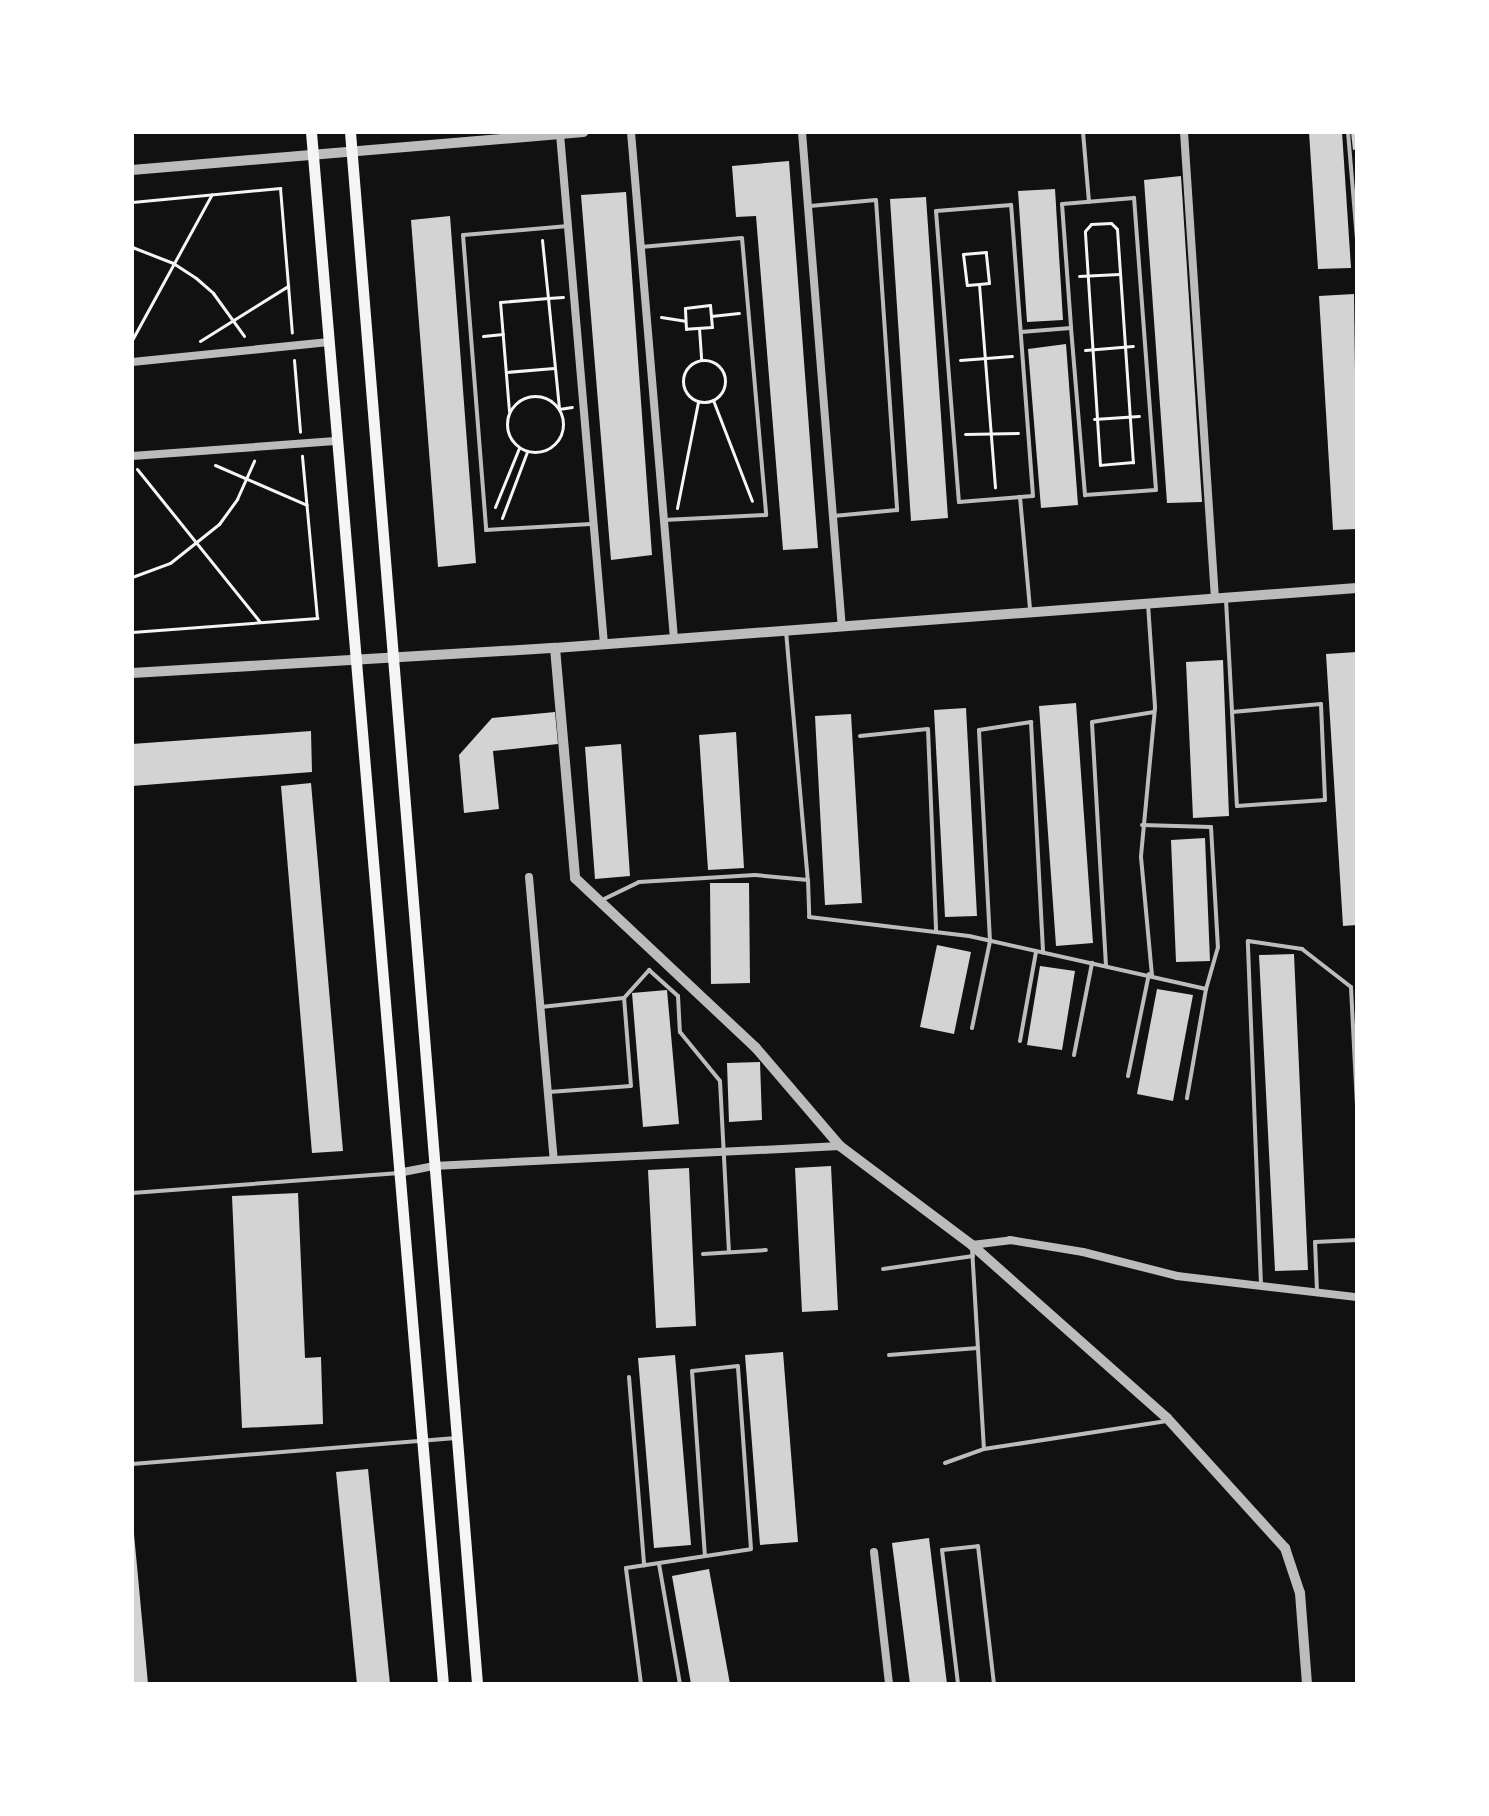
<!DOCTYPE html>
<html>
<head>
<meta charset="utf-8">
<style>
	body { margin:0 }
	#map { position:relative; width:1489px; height:1816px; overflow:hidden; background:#111; font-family:Spectral,serif }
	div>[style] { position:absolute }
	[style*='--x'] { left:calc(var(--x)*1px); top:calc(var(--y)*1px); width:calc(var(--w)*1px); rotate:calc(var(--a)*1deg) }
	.building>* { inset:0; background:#d3d3d3 }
	.path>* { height:3px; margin:-1.5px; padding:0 1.5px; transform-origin:1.5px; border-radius:1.5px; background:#f5f5f5 }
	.path>.ring { margin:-1.5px; padding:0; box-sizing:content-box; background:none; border:3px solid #f5f5f5; border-radius:50% }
	.service>* { height:4px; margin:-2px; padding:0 2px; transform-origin:2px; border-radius:2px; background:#bcbcbc }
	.minor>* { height:8px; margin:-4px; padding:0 4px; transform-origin:4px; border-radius:4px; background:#bcbcbc }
	.tertiary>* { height:10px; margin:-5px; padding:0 5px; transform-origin:5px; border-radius:5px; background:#bcbcbc }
	.secondary>* { height:11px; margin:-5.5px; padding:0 5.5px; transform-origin:5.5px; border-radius:5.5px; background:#f5f5f5 }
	span { translate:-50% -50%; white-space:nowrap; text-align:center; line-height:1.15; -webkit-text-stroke:6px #fff; paint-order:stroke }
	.frame { position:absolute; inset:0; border:134px solid #fff; pointer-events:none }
</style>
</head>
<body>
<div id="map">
	<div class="building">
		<div style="clip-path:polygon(1309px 132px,1342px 132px,1351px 268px,1318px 269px)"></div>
		<div style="clip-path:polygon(1351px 132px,1357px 132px,1357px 149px,1353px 150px)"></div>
		<div style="clip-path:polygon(789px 161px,818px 548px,783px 550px,756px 216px,736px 217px,732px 166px)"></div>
		<div style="clip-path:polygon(1181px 176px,1202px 502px,1167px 503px,1144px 180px)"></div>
		<div style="clip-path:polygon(1055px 189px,1063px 320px,1027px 322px,1018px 191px)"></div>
		<div style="clip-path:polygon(626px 192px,652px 555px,611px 560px,581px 195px)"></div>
		<div style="clip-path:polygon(926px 197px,948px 518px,911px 521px,890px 199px)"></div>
		<div style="clip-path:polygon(450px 216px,476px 563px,438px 567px,411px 220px)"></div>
		<div style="clip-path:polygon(1354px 294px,1357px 529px,1333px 530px,1319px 296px)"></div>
		<div style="clip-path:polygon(1066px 344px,1078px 505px,1041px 508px,1028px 349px)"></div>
		<div style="clip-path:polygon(1357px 652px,1357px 925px,1343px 926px,1326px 654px)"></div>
		<div style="clip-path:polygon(1223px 660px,1229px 816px,1193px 818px,1186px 662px)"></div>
		<div style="clip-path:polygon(1076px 703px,1093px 943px,1056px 946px,1039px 706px)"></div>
		<div style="clip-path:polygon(966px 708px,977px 916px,945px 917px,934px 710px)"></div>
		<div style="clip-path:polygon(555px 712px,558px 744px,493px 751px,499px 809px,464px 813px,459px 755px,492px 718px)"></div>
		<div style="clip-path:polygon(851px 714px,862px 903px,825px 905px,815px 716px)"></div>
		<div style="clip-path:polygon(311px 731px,312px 772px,132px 786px,132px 744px)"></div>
		<div style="clip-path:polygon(736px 732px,744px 868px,708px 870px,699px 735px)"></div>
		<div style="clip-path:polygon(621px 744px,630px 876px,595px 879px,585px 747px)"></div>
		<div style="clip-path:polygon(311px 783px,343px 1151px,312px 1153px,281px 786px)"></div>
		<div style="clip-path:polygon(1205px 838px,1210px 961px,1176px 962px,1171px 840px)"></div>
		<div style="clip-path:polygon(710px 883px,749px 883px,750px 983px,711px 984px)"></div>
		<div style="clip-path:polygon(937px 945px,971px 952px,954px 1034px,920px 1027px)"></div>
		<div style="clip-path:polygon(1294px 954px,1308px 1270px,1275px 1271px,1259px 955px)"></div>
		<div style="clip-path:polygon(1040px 966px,1075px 971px,1062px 1050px,1027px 1045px)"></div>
		<div style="clip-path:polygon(1157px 989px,1193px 995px,1173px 1101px,1137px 1094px)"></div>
		<div style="clip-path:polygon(667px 990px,679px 1124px,643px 1127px,632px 993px)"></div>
		<div style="clip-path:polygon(760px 1062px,762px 1120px,729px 1122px,727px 1063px)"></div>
		<div style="clip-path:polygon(831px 1166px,838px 1310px,802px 1312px,795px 1168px)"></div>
		<div style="clip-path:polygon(689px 1168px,696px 1326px,656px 1328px,648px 1170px)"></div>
		<div style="clip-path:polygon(298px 1193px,305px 1358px,321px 1357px,323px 1424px,242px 1428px,232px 1196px)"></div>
		<div style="clip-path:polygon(783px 1352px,798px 1542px,760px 1545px,745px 1355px)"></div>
		<div style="clip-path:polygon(675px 1355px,691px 1545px,654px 1548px,638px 1358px)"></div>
		<div style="clip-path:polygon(368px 1469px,390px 1684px,357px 1684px,336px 1472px)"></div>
		<div style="clip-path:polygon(132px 1534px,134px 1534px,148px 1684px,132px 1684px)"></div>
		<div style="clip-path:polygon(929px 1538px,947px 1684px,910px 1684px,892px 1543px)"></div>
		<div style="clip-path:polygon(709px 1569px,730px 1684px,691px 1684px,672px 1576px)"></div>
	</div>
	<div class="path">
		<div style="--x:132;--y:202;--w:149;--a:-5.4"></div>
		<div style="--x:280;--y:188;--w:145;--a:85.3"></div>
		<div style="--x:1111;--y:223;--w:8;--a:45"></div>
		<div style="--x:1117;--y:229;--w:234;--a:86.1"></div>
		<div style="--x:1133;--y:462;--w:33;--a:175"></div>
		<div style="--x:1100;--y:465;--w:234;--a:-93.7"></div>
		<div style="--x:1085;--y:231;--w:9;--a:-49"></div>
		<div style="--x:1091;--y:224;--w:20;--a:-3"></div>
		<div style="--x:542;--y:240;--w:58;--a:84.1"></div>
		<div style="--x:548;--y:298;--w:15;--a:-4"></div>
		<div style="--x:132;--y:247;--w:44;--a:21.3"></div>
		<div style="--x:173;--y:263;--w:27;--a:33"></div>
		<div style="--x:196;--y:278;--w:23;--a:41"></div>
		<div style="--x:213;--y:293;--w:53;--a:54.2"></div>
		<div style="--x:1079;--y:276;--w:40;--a:-2.9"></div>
		<div style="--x:979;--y:284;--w:10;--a:-6"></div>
		<div style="--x:989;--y:283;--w:31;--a:-96"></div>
		<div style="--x:986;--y:252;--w:23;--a:175"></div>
		<div style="--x:963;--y:254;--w:31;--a:83"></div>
		<div style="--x:967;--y:285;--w:12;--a:-5"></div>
		<div style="--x:979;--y:284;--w:204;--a:85.5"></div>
		<div style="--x:710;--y:305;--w:22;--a:85"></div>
		<div style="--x:712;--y:327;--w:26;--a:176"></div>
		<div style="--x:686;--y:329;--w:21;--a:-93"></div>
		<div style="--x:685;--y:308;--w:25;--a:-7"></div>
		<div style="--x:711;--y:316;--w:28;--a:-6"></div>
		<div style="--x:661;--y:317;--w:24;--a:9"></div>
		<div style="--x:699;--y:328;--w:32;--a:86"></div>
		<div style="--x:483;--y:336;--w:20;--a:-6"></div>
		<div style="--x:132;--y:340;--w:166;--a:-61.3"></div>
		<div style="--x:200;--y:341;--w:104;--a:-32"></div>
		<div style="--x:1085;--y:350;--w:48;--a:-4.8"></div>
		<div class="ring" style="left:683px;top:360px;width:39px;height:39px"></div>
		<div style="--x:294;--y:360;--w:72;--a:85.2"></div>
		<div style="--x:960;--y:360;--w:52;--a:-4.4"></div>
		<div style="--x:506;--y:372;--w:48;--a:-4.8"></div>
		<div class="ring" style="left:507px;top:396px;width:53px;height:53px"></div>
		<div style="--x:713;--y:400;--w:108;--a:68.9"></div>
		<div style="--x:509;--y:411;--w:109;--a:-94.7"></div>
		<div style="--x:500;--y:302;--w:48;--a:-4.8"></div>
		<div style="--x:548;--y:298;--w:112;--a:84.3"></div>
		<div style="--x:559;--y:409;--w:13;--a:-9"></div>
		<div style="--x:1094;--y:419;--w:45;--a:-3.8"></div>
		<div style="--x:965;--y:434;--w:53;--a:-1.1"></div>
		<div style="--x:215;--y:465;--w:100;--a:23.5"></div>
		<div style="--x:137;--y:469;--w:196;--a:51.2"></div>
		<div style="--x:495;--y:507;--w:64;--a:-67.9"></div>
		<div style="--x:677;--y:508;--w:108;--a:-78.8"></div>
		<div style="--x:502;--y:518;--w:71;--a:-69.3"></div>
		<div style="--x:132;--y:577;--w:40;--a:-20.2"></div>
		<div style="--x:170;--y:563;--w:63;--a:-38.5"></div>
		<div style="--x:219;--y:524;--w:31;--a:-54"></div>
		<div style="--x:237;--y:499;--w:42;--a:-65.9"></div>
		<div style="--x:132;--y:632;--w:186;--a:-4.3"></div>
		<div style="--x:317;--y:618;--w:163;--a:-95.3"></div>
	</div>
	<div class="service">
		<div style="--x:1083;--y:132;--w:70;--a:85.1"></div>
		<div style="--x:1348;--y:132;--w:108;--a:85.2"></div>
		<div style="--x:810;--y:206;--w:66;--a:-5.2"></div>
		<div style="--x:876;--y:200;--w:311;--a:86.1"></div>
		<div style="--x:897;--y:510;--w:64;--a:174.6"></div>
		<div style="--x:568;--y:226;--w:105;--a:175.1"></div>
		<div style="--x:463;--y:235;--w:296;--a:85.5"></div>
		<div style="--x:486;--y:530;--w:105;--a:-3.3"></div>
		<div style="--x:641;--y:247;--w:101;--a:-5.1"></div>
		<div style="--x:742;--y:238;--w:278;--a:85"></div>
		<div style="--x:766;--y:515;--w:102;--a:177.2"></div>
		<div style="--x:1021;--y:332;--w:50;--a:-4.6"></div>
		<div style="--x:1071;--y:328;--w:168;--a:85.2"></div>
		<div style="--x:1085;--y:495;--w:71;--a:-4"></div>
		<div style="--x:1156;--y:490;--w:293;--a:-94.3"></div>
		<div style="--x:1134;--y:198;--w:72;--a:175.2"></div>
		<div style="--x:1062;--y:204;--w:124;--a:85.8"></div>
		<div style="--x:1020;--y:497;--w:13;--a:-4"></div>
		<div style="--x:1033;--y:496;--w:292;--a:-94.3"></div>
		<div style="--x:1011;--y:205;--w:75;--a:175.4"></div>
		<div style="--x:936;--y:211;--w:292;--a:85.5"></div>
		<div style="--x:959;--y:502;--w:61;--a:-4.7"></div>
		<div style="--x:1020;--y:497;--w:113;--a:84.9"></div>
		<div style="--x:1226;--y:600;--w:112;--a:86.9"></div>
		<div style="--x:1232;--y:712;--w:94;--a:87"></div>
		<div style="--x:1237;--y:806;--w:88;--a:-3.9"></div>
		<div style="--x:1325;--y:800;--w:96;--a:-92.4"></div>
		<div style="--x:1321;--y:704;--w:89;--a:174.9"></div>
		<div style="--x:1148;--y:604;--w:104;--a:86.1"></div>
		<div style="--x:1155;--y:708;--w:150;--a:95.4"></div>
		<div style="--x:1141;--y:857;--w:119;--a:84.7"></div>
		<div style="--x:786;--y:631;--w:250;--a:85"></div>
		<div style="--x:860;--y:736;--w:68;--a:-5.9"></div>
		<div style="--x:928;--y:729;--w:203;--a:87.7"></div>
		<div style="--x:1142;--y:825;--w:69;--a:1.7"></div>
		<div style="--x:1211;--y:827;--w:120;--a:86.7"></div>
		<div style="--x:1218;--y:947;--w:44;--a:105.9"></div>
		<div style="--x:602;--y:900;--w:41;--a:-25.9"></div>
		<div style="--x:639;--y:882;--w:116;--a:-3.5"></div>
		<div style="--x:755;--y:875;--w:53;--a:5.4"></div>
		<div style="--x:808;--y:880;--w:37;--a:88"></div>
		<div style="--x:809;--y:917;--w:161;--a:6.8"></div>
		<div style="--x:969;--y:936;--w:243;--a:12.6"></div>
		<div style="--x:1206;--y:989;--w:111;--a:99.9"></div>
		<div style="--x:1106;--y:966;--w:244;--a:-93.3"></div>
		<div style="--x:1092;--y:722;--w:63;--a:-9.2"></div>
		<div style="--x:541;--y:1007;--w:83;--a:-6.2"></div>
		<div style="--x:972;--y:1028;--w:89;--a:-78.3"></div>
		<div style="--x:990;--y:941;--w:211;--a:-93"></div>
		<div style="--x:979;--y:730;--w:53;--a:-8.7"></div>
		<div style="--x:1031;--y:722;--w:231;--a:87"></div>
		<div style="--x:1020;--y:1041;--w:90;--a:-79.8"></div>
		<div style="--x:1074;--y:1055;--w:94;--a:-78.9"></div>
		<div style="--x:1128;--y:1076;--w:104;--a:-78.4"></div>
		<div style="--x:549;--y:1092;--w:82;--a:-4.2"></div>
		<div style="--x:631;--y:1086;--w:88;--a:-94.5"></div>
		<div style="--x:624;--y:998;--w:38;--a:-48"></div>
		<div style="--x:649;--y:970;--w:39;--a:42"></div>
		<div style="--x:678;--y:996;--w:36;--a:87"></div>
		<div style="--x:680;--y:1032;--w:63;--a:50.8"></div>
		<div style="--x:720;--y:1081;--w:171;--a:87"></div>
		<div style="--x:132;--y:1193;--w:265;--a:-4.3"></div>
		<div style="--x:972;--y:1248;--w:201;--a:86.6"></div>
		<div style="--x:984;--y:1449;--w:185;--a:-8.7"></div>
		<div style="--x:703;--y:1254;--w:63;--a:-3.6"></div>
		<div style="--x:883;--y:1269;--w:91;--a:-8.2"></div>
		<div style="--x:1261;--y:1285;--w:344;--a:-92.2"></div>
		<div style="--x:1248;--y:941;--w:55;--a:8.4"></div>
		<div style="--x:1302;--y:949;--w:62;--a:37.8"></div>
		<div style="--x:1351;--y:987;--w:119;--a:87.1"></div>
		<div style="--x:1317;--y:1291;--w:49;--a:-92.3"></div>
		<div style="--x:1315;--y:1242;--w:42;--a:-2.7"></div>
		<div style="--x:889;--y:1355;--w:89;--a:-4.5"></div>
		<div style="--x:629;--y:1377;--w:189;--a:85.4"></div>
		<div style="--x:945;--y:1463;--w:41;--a:-19.7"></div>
		<div style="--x:132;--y:1464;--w:325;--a:-4.6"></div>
		<div style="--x:659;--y:1564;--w:122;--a:80.1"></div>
		<div style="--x:641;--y:1684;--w:117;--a:-97.4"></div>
		<div style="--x:626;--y:1568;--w:126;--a:-8.6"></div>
		<div style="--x:751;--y:1549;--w:183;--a:-94.1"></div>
		<div style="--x:738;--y:1366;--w:46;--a:173.8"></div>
		<div style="--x:692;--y:1371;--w:185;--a:86"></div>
		<div style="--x:958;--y:1684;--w:135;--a:-96.8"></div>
		<div style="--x:942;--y:1550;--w:36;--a:-6"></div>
		<div style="--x:978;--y:1546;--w:139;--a:83.4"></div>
	</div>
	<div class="minor">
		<div style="--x:631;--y:132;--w:509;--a:85.15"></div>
		<div style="--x:802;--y:132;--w:496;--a:85.4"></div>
		<div style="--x:1184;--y:132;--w:468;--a:86.2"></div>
		<div style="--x:560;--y:134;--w:512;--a:85.07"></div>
		<div style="--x:132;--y:362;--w:198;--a:-5.8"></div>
		<div style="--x:132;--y:456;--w:207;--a:-4.2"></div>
		<div style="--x:529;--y:877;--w:284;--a:85"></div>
		<div style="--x:398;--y:1173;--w:36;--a:-11"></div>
		<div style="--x:433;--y:1166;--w:407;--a:-2.8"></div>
		<div style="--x:972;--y:1245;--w:38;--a:-7"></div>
		<div style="--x:1010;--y:1240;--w:74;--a:9.3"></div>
		<div style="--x:1083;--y:1252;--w:97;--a:14.3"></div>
		<div style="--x:1177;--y:1276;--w:181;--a:6.7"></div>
		<div style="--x:874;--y:1552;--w:133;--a:83.5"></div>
	</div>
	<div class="tertiary">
		<div style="--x:132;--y:170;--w:453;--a:-4.8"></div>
		<div style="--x:555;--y:648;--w:231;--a:85"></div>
		<div style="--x:575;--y:878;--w:248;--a:43.2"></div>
		<div style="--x:756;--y:1048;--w:129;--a:49.4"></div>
		<div style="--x:840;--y:1146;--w:165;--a:36.9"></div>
		<div style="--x:972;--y:1245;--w:261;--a:41.6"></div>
		<div style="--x:1167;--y:1418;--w:176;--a:47.8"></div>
		<div style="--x:1285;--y:1548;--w:47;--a:71.6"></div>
		<div style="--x:1300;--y:1593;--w:91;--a:85.6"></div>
		<div style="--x:132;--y:673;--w:424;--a:-3.4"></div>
		<div style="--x:555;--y:648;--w:804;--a:-4.28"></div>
	</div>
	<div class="secondary">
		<div style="--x:311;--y:132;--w:1558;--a:85.14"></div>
		<div style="--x:350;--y:132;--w:1557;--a:85.32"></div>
	</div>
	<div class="frame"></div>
</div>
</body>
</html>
